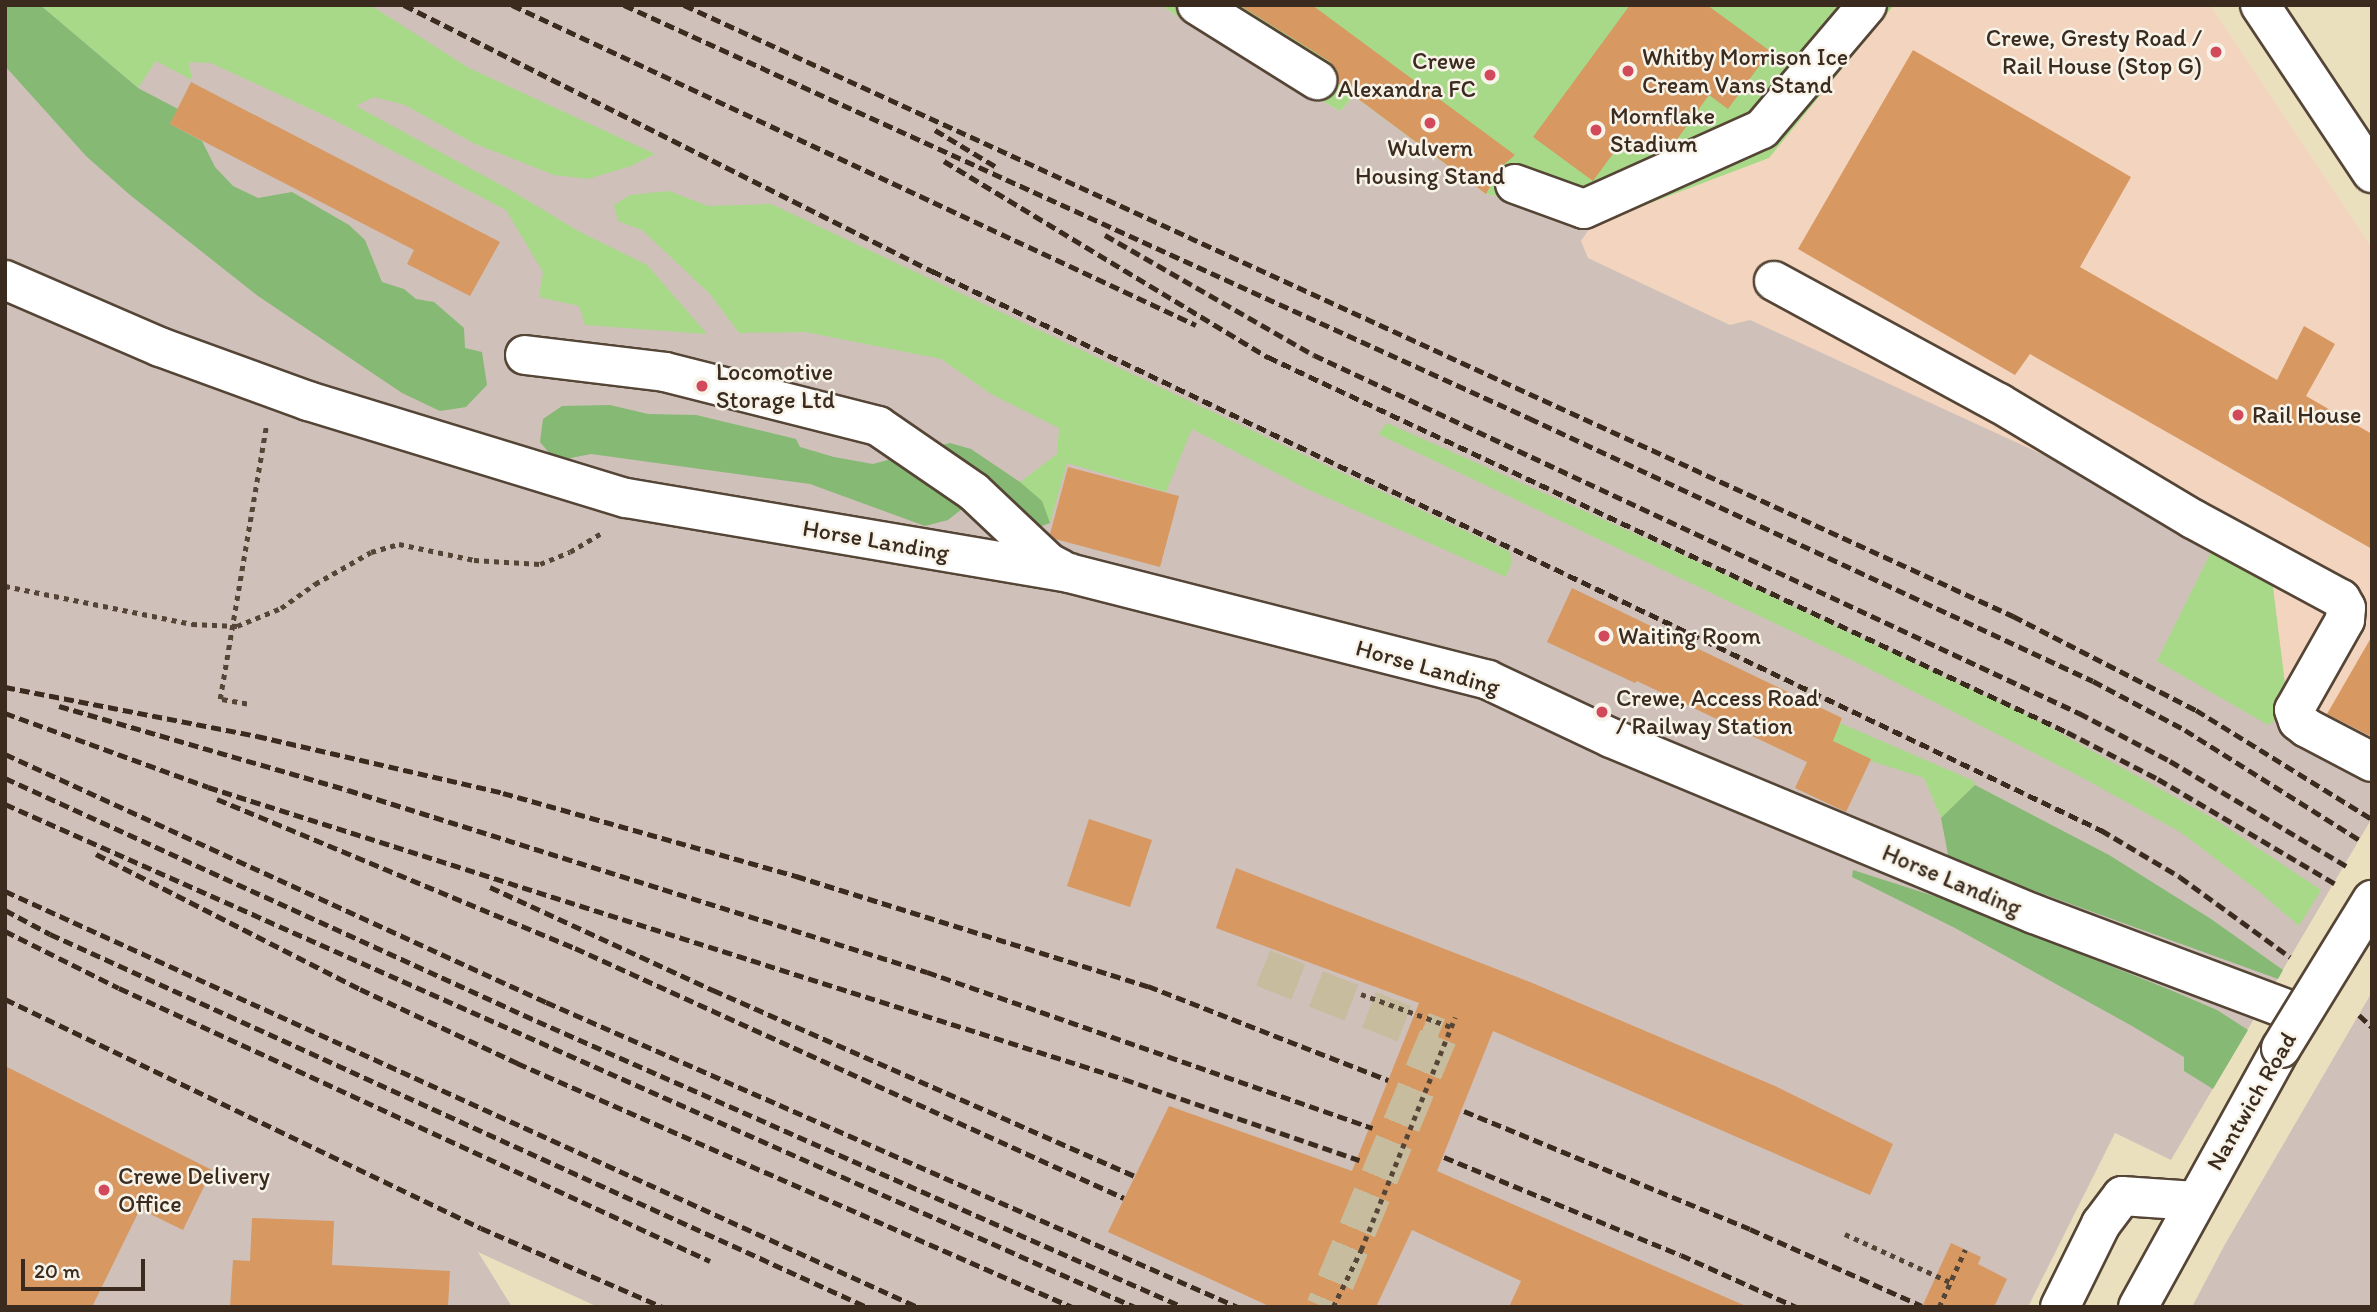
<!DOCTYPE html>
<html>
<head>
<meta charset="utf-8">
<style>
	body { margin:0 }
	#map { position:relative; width:2377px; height:1312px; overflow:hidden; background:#ebe0be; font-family:Itim,sans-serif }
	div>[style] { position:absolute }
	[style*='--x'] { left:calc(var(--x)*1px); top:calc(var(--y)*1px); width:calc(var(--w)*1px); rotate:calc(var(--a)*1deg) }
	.built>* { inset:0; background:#f3d4be }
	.industrial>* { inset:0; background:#cfc0ba }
	.green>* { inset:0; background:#a7d988 }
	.forest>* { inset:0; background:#85b974 }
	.building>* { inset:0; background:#d79862 }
	.minor-tunnel>* { height:38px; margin-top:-19px; transform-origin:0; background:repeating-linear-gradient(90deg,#c8bc9e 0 38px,transparent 0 57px) }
	.path>* { height:4.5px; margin-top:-2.25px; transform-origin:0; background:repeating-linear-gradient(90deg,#554536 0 5px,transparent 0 10px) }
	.roads { filter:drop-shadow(2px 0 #554536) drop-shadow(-2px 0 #554536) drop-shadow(0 2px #554536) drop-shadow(0 -2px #554536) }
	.minor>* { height:38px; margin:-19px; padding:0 19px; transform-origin:19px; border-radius:19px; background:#fff }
	.major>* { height:38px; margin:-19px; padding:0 19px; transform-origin:19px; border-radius:19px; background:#fff }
	.rail>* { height:5px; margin-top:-2.5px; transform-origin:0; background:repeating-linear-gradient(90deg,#3b2a1e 0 10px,transparent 0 15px) }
	.path-bridge>* { height:4.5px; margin-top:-2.25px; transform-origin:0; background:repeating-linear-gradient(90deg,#554536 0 5px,transparent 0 10px) }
	.bridges { filter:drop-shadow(2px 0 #554536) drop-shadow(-2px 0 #554536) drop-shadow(0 2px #554536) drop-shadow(0 -2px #554536) }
	.major-bridge>* { height:38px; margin:-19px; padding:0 19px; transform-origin:19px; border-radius:19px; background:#fff }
	.dots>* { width:19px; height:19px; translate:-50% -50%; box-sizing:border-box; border:4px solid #f7f3e8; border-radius:50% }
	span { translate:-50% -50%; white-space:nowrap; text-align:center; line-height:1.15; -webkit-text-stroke:5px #f7f3e8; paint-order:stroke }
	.poi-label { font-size:24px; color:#3b2a1e }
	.right { translate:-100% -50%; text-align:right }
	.left { translate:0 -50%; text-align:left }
	.street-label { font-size:24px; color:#3b2a1e }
	.frame { position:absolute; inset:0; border:7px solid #3b2a1e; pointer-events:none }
	.scale { position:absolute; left:21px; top:1259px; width:124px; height:32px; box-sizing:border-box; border:4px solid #3b2a1e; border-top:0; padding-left:9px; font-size:21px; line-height:24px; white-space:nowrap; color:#3b2a1e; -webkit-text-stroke:5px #f7f3e8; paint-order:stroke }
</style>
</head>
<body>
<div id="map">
	<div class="built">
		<div style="clip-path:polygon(1894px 5px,2210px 5px,2372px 248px,2372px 772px,1750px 320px,1730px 325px,1588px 258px,1581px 241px,1592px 225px,1769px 158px)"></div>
	</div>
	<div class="industrial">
		<div style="clip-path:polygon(5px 5px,1161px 5px,1190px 25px,1340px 111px,1354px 96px,1486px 194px,1548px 207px,1592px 225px,1581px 241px,1588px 258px,1730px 325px,1750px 320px,2070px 467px,2272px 580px,2287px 701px,2372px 772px,2372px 818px,2171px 1160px,2115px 1133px,2028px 1307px,598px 1307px,478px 1252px,512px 1307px,5px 1307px)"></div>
		<div style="clip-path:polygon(2372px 992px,2372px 1307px,2192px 1307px,2224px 1246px)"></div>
	</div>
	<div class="green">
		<div style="clip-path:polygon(40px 5px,370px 5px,469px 68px,655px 154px,631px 166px,588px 179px,554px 175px,473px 143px,405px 105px,374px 97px,356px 106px,512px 191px,578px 231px,647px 265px,707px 334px,585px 325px,579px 306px,539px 297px,543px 272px,506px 210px,330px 118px,211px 63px,189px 62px,192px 80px,156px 61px,138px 88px)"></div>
		<div style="clip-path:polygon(1161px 5px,1894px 5px,1769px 158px,1592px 225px,1548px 207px,1486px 194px,1354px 96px,1340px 111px,1190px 25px)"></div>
		<div style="clip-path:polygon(669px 191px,708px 206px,771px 204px,1510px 552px,1512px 562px,1506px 577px,1305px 488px,1192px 429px,1166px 492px,1067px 463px,1050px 523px,1018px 511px,1020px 482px,1057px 454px,1059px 428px,991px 394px,941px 359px,805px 332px,739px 333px,710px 294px,642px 230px,618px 221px,614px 205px,630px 195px)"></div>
		<div style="clip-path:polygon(1387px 423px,1676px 552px,2031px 717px,2214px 819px,2321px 890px,2299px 926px,2257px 890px,2180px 832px,2083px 778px,1852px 660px,1378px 434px)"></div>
		<div style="clip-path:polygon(2214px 546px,2272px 580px,2287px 701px,2277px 719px,2268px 725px,2157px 661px)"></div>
		<div style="clip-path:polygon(1840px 723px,1974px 781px,1975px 785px,1941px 818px,1924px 778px,1871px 761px,1831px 740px)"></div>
	</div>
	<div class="forest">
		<div style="clip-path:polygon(5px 5px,40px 5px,138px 88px,178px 109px,170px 124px,202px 141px,215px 167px,233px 186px,258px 198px,292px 192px,349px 225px,365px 240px,382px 282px,404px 289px,416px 299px,434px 302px,464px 328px,465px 348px,482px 352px,487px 385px,466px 407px,440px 411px,402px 393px,258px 296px,130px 195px,86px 156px,5px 66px)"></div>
		<div style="clip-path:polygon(610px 405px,648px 414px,696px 415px,796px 439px,800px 447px,834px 457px,873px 464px,950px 443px,971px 449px,1020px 482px,1042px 501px,1050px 523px,1023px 533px,977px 497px,948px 520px,925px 526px,810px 484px,591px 454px,556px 461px,540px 442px,543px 419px,562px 406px)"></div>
		<div style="clip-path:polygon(1975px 785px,2109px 855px,2211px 919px,2283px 970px,2278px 979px,1949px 860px,1941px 818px)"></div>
		<div style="clip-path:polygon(1853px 870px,1937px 897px,2168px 989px,2217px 1010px,2248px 1030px,2213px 1089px,2184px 1071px,2184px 1057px,2132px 1026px,1955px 928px,1852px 877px)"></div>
	</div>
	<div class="building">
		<div style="clip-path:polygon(1239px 5px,1312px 5px,1515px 155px,1500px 168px,1486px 194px,1338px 84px,1337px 70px,1329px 61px)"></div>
		<div style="clip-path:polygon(1630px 5px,1707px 5px,1770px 51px,1728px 109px,1709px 95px,1673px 145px,1652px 154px,1626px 136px,1593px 181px,1533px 137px)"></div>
		<div style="clip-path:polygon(1913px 50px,2131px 177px,2080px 267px,2277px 380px,2304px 326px,2335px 344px,2306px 396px,2372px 434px,2372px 549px,2030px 354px,2015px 375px,1798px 249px)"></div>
		<div style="clip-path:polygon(191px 82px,500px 242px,470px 296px,407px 264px,414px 250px,170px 124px)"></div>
		<div style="clip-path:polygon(1068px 467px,1179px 496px,1160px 567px,1055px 539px,1050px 534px)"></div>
		<div style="clip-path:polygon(1572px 588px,1842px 718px,1833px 741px,1871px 759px,1846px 812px,1795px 788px,1807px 762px,1637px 681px,1635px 683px,1547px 642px)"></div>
		<div style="clip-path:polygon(2372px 636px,2372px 737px,2327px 714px)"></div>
		<div style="clip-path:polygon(1089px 819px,1152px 840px,1130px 907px,1067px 886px)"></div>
		<div style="clip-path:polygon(1236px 868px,1530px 982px,1775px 1086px,1893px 1144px,1870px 1195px,1493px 1031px,1437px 1171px,1748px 1307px,1509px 1307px,1521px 1281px,1412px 1230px,1376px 1307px,1271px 1307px,1108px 1232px,1169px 1106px,1352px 1171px,1419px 1003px,1216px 928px)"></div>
		<div style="clip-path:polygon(5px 1066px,212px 1170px,183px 1230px,140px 1209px,92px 1307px,5px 1307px)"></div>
		<div style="clip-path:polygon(252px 1218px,334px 1221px,332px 1265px,450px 1271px,448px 1307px,230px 1307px,233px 1260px,250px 1261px)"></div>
		<div style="clip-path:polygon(1951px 1243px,1981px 1257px,1978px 1264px,2007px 1279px,1994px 1307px,1922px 1307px)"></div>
	</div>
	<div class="minor-tunnel">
		<div style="--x:1263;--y:968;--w:188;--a:21.5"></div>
		<div style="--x:1438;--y:1037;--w:293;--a:112.7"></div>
	</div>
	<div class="path">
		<div style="--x:5;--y:586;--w:191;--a:11.5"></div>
		<div style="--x:192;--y:624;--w:45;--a:2.5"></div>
		<div style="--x:237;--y:626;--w:48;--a:-22.2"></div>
		<div style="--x:281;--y:608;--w:42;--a:-35.2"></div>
		<div style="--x:315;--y:584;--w:64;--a:-29.7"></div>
		<div style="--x:371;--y:552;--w:29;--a:-16"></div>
		<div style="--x:399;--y:544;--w:77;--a:12"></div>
		<div style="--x:474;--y:560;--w:66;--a:3.5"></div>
		<div style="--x:540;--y:564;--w:32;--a:-22"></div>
		<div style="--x:570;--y:552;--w:37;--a:-31"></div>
		<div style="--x:247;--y:704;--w:27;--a:-170"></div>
		<div style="--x:220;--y:699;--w:276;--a:-80.4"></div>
		<div style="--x:1361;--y:994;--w:96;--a:20.1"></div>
		<div style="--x:1845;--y:1234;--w:115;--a:24.6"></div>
		<div style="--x:1939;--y:1307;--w:63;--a:-65.5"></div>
	</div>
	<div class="roads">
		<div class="minor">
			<div style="--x:1197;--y:5;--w:142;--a:32"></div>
			<div style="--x:2260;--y:5;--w:202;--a:56.3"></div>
			<div style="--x:1515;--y:184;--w:73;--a:19.9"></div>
			<div style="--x:1584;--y:209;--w:195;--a:-24.2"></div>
			<div style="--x:1762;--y:129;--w:162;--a:-49.7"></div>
			<div style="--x:5;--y:280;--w:169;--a:23.4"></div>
			<div style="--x:160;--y:347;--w:158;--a:20"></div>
			<div style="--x:308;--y:401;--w:332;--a:17"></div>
			<div style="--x:626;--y:498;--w:449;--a:9.6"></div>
			<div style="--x:1069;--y:573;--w:432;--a:14.3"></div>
			<div style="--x:1488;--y:680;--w:136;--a:25.2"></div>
			<div style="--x:1611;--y:738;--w:458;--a:22.6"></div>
			<div style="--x:2034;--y:914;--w:284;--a:20.6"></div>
			<div style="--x:1774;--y:281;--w:256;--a:28.5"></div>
			<div style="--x:1999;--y:403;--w:226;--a:30.9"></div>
			<div style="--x:2193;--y:519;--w:168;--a:28.4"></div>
			<div style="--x:2341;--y:599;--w:10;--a:61"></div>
			<div style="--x:2346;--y:608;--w:12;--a:95"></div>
			<div style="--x:2345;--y:620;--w:103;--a:119.5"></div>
			<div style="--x:2294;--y:710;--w:12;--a:70"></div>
			<div style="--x:2298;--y:721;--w:11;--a:38"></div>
			<div style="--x:2307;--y:728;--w:73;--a:27.6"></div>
			<div style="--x:525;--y:355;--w:141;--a:6.9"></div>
			<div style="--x:665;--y:372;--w:220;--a:14.2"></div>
			<div style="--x:878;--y:426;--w:116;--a:34.5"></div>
			<div style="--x:974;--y:492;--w:103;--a:43.4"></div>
			<div style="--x:1049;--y:563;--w:13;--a:27"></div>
			<div style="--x:2060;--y:1307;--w:93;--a:-63.7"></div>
			<div style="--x:2101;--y:1224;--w:35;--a:-53"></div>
			<div style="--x:2122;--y:1196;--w:73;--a:3.9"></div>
		</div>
		<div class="major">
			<div style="--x:2138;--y:1307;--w:296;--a:-61.1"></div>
		</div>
	</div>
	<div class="rail">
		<div style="--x:404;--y:5;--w:591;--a:26.74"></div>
		<div style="--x:932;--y:271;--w:1296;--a:25.56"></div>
		<div style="--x:2101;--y:830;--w:92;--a:30.7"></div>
		<div style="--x:2180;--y:877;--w:136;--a:36"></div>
		<div style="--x:512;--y:5;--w:755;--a:25.07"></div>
		<div style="--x:624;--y:5;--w:995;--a:24.53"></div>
		<div style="--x:1529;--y:418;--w:622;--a:25"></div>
		<div style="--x:2093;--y:681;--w:104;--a:28"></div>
		<div style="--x:2185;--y:730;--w:207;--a:32.2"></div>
		<div style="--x:684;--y:5;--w:1463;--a:24.69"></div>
		<div style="--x:2013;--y:616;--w:206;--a:27.2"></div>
		<div style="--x:2196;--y:710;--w:207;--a:31.8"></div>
		<div style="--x:935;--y:130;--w:70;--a:31"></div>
		<div style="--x:944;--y:161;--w:379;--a:31.2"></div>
		<div style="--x:1268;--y:357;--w:883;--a:25.14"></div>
		<div style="--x:2067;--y:732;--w:102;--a:27.3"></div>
		<div style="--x:2158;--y:779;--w:208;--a:30.6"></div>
		<div style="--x:1105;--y:235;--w:241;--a:29.9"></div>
		<div style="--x:1314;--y:355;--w:845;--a:25.08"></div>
		<div style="--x:2079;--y:713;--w:103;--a:27.8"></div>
		<div style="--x:2170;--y:761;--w:205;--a:30.8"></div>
		<div style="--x:5;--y:687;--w:257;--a:11"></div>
		<div style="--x:257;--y:736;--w:253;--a:13"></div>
		<div style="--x:503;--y:793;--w:305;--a:15.8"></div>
		<div style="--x:796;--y:876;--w:369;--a:17.4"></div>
		<div style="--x:1148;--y:986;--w:258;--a:21.4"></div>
		<div style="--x:59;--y:706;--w:301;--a:16.2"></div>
		<div style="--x:348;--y:790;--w:607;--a:17.45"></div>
		<div style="--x:927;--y:972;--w:472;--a:19.3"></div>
		<div style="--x:5;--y:713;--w:216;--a:20"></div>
		<div style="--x:208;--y:787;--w:961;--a:17.68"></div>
		<div style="--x:1124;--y:1079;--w:249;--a:19"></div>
		<div style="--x:5;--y:754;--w:595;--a:24.63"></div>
		<div style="--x:546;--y:1002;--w:756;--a:23.79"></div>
		<div style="--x:5;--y:778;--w:585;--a:24.55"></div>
		<div style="--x:537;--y:1021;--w:706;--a:23.88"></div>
		<div style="--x:217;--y:799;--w:388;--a:22.6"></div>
		<div style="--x:575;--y:948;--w:603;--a:24.48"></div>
		<div style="--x:5;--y:804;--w:1237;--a:24"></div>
		<div style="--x:96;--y:854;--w:297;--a:27.1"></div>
		<div style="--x:360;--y:989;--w:174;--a:25.2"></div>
		<div style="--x:517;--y:1063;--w:606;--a:23.73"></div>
		<div style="--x:490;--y:887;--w:246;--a:24.8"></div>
		<div style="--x:713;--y:990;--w:460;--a:23.8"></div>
		<div style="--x:5;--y:891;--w:1003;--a:24.5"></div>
		<div style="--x:5;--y:910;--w:51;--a:28.1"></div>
		<div style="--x:50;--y:934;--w:898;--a:24.54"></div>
		<div style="--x:5;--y:931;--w:127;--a:26.6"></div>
		<div style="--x:119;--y:988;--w:651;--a:24.79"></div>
		<div style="--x:5;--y:999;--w:528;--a:25.69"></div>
		<div style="--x:481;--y:1228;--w:198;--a:23.5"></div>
		<div style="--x:2359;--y:1015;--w:18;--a:43"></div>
		<div style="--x:1464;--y:1111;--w:309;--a:22.4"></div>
		<div style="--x:1750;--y:1229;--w:188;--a:24.1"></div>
		<div style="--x:1444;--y:1157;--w:256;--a:22.5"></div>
		<div style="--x:1681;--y:1255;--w:126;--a:24.3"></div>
	</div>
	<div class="path-bridge">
		<div style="--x:1333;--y:1307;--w:64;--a:-63.8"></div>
		<div style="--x:1361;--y:1250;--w:251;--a:-68"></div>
	</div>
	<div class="bridges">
		<div class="major-bridge">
			<div style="--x:2281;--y:1048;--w:174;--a:-58.4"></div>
		</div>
	</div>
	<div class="dots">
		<div style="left:2216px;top:52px;background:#d1495b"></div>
		<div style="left:1628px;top:71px;background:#d1495b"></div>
		<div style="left:1490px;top:75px;background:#d1495b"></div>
		<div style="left:1430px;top:123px;background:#d1495b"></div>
		<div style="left:1596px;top:130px;background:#d1495b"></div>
		<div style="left:702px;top:386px;background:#d1495b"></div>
		<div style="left:2238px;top:415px;background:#d1495b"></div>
		<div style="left:1604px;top:636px;background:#d1495b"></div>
		<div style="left:1602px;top:712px;background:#d1495b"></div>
		<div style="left:104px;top:1190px;background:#d1495b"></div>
	</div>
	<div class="poi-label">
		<span class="right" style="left:2202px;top:52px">Crewe, Gresty Road /<br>Rail House (Stop G)</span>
		<span class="left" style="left:1642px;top:71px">Whitby Morrison Ice<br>Cream Vans Stand</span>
		<span class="right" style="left:1476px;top:75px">Crewe<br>Alexandra FC</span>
		<span class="left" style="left:1610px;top:130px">Mornflake<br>Stadium</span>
		<span style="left:1430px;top:162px">Wulvern<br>Housing Stand</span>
		<span class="left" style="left:716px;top:386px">Locomotive<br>Storage Ltd</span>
		<span class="left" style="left:2252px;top:415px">Rail House</span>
		<span class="left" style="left:1618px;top:636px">Waiting Room</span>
		<span class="left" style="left:1616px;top:712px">Crewe, Access Road<br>/ Railway Station</span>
		<span class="left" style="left:118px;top:1190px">Crewe Delivery<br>Office</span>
	</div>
	<div class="street-label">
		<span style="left:876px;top:540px;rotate:10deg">Horse Landing</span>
		<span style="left:1428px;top:667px;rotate:16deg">Horse Landing</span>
		<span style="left:1952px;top:880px;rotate:23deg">Horse Landing</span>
		<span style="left:2251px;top:1101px;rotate:-60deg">Nantwich Road</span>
	</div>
	<div class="frame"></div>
	<div class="scale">20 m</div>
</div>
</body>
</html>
